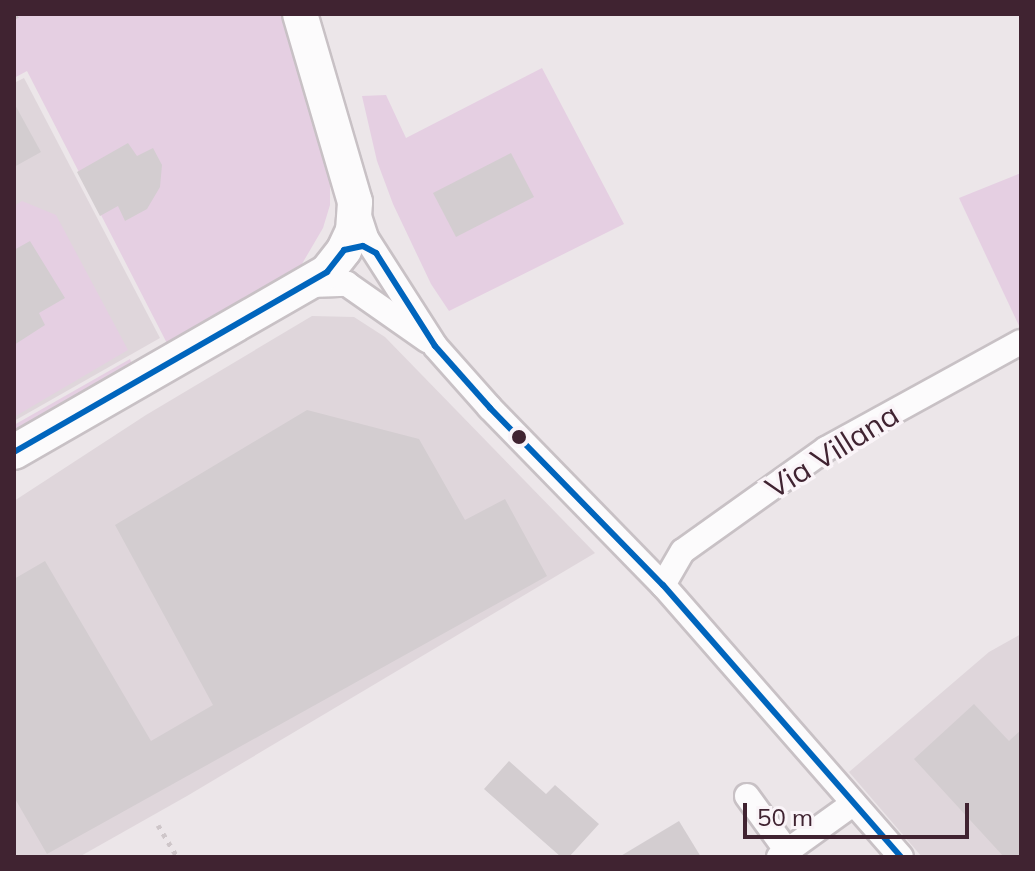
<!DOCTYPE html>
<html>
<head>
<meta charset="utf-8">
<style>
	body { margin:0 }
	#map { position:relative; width:1035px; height:871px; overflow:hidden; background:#ece6e9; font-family:Mulish,sans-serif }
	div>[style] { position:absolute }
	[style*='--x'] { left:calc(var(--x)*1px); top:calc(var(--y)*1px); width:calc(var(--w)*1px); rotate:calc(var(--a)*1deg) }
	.built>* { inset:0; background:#dfd6db }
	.green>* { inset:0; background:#e5cfe2 }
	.building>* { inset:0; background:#d3cdd0 }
	.path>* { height:5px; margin-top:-2.5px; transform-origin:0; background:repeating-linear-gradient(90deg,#cec6c9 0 4px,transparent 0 10px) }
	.roads { filter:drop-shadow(2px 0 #c8c1c5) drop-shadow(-2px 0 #c8c1c5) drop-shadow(0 2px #c8c1c5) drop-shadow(0 -2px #c8c1c5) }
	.street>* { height:24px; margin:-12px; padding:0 12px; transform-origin:12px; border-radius:12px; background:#fcfbfc }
	.secondary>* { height:34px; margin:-17px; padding:0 17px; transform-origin:17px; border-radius:17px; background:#fcfbfc }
	.bus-1>* { height:6px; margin:-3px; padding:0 3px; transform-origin:3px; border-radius:3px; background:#0065bd }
	.dots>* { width:22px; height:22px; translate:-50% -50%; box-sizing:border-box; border:4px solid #faf4f8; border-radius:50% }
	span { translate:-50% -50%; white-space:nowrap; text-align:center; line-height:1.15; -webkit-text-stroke:7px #faf4f8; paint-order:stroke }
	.street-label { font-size:30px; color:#402331 }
	.frame { position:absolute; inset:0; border:16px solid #402331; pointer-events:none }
	.scale { position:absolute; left:743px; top:803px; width:226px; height:36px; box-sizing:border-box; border:4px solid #402331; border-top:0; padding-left:10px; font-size:24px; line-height:28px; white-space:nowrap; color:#402331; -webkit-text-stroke:6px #faf4f8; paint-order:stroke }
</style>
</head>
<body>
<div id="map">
	<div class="built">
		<div style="clip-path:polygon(24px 78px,160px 338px,14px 421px,14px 83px)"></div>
		<div style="clip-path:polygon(312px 316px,354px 317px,385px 337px,595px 553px,187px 796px,79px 857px,14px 857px,14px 501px,146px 415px)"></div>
		<div style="clip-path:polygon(1021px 634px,1021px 857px,922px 857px,849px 772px,989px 652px)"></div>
	</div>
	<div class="green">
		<div style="clip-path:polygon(14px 14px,286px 14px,330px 171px,330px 205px,323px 228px,299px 269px,173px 355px,27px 71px,14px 78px)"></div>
		<div style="clip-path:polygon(542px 68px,624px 224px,449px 311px,431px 284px,393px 204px,377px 161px,362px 96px,386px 95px,406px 138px)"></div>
		<div style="clip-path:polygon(1021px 173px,1021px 330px,959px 198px)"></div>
		<div style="clip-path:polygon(22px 201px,56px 215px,128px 350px,14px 417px,14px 206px)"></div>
		<div style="clip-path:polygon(130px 359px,133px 366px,14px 441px,14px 425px)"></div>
	</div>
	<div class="building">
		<div style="clip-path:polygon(14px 103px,41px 152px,14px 167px)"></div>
		<div style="clip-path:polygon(128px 143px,137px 156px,153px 148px,162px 165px,160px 187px,147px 209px,125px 221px,118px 206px,100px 216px,77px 172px)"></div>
		<div style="clip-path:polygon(511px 153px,534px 197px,456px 237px,433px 193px)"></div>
		<div style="clip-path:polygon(30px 241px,65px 298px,39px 313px,45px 325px,14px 345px,14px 250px)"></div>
		<div style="clip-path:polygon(307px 410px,419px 439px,465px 520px,505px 499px,547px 576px,47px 854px,14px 797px,14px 579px,45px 561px,151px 741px,213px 705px,115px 525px)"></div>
		<div style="clip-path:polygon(974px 704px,1009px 741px,1021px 730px,1021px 857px,1004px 857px,914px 759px)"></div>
		<div style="clip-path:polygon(509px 761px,546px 794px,555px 785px,599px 824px,569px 857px,561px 857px,484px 789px)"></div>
		<div style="clip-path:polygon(679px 821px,701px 857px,619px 857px)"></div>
	</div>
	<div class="path">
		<div style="--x:14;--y:17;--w:6;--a:-31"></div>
		<div style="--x:158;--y:825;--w:37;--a:59"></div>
	</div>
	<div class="roads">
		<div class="street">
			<div style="--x:357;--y:210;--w:29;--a:72"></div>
			<div style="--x:366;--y:238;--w:128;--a:57.4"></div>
			<div style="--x:435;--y:346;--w:83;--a:48.4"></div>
			<div style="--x:490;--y:408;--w:248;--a:45.7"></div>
			<div style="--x:663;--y:585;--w:361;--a:48.8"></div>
			<div style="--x:310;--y:285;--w:37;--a:-2"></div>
			<div style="--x:347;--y:284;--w:98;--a:35"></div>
			<div style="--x:663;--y:585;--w:39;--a:-60"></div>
			<div style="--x:683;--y:551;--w:176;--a:-35.5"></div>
			<div style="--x:826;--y:449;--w:222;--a:-28.8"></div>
			<div style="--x:747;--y:796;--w:68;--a:54"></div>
			<div style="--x:779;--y:857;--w:92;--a:-35.8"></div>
		</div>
		<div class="secondary">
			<div style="--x:14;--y:452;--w:361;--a:-29.9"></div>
			<div style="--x:327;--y:272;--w:28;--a:-52"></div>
			<div style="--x:344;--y:250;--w:21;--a:-65"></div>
			<div style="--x:353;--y:231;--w:29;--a:-86"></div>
			<div style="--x:355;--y:202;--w:196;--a:-106.3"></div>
		</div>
	</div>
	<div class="bus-1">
		<div style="--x:14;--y:452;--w:361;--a:-29.9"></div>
		<div style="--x:327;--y:272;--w:28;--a:-52"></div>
		<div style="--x:344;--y:250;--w:19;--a:-12"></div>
		<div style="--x:363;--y:246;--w:15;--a:28"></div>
		<div style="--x:376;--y:253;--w:110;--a:57.6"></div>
		<div style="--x:435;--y:346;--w:83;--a:48.4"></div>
		<div style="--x:490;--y:408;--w:248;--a:45.7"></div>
		<div style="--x:663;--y:585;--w:361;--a:48.8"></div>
	</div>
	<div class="dots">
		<div style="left:519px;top:437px;background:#402331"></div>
	</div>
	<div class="street-label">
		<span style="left:832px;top:451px;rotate:-32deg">Via Villana</span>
	</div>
	<div class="frame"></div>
	<div class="scale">50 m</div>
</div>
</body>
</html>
